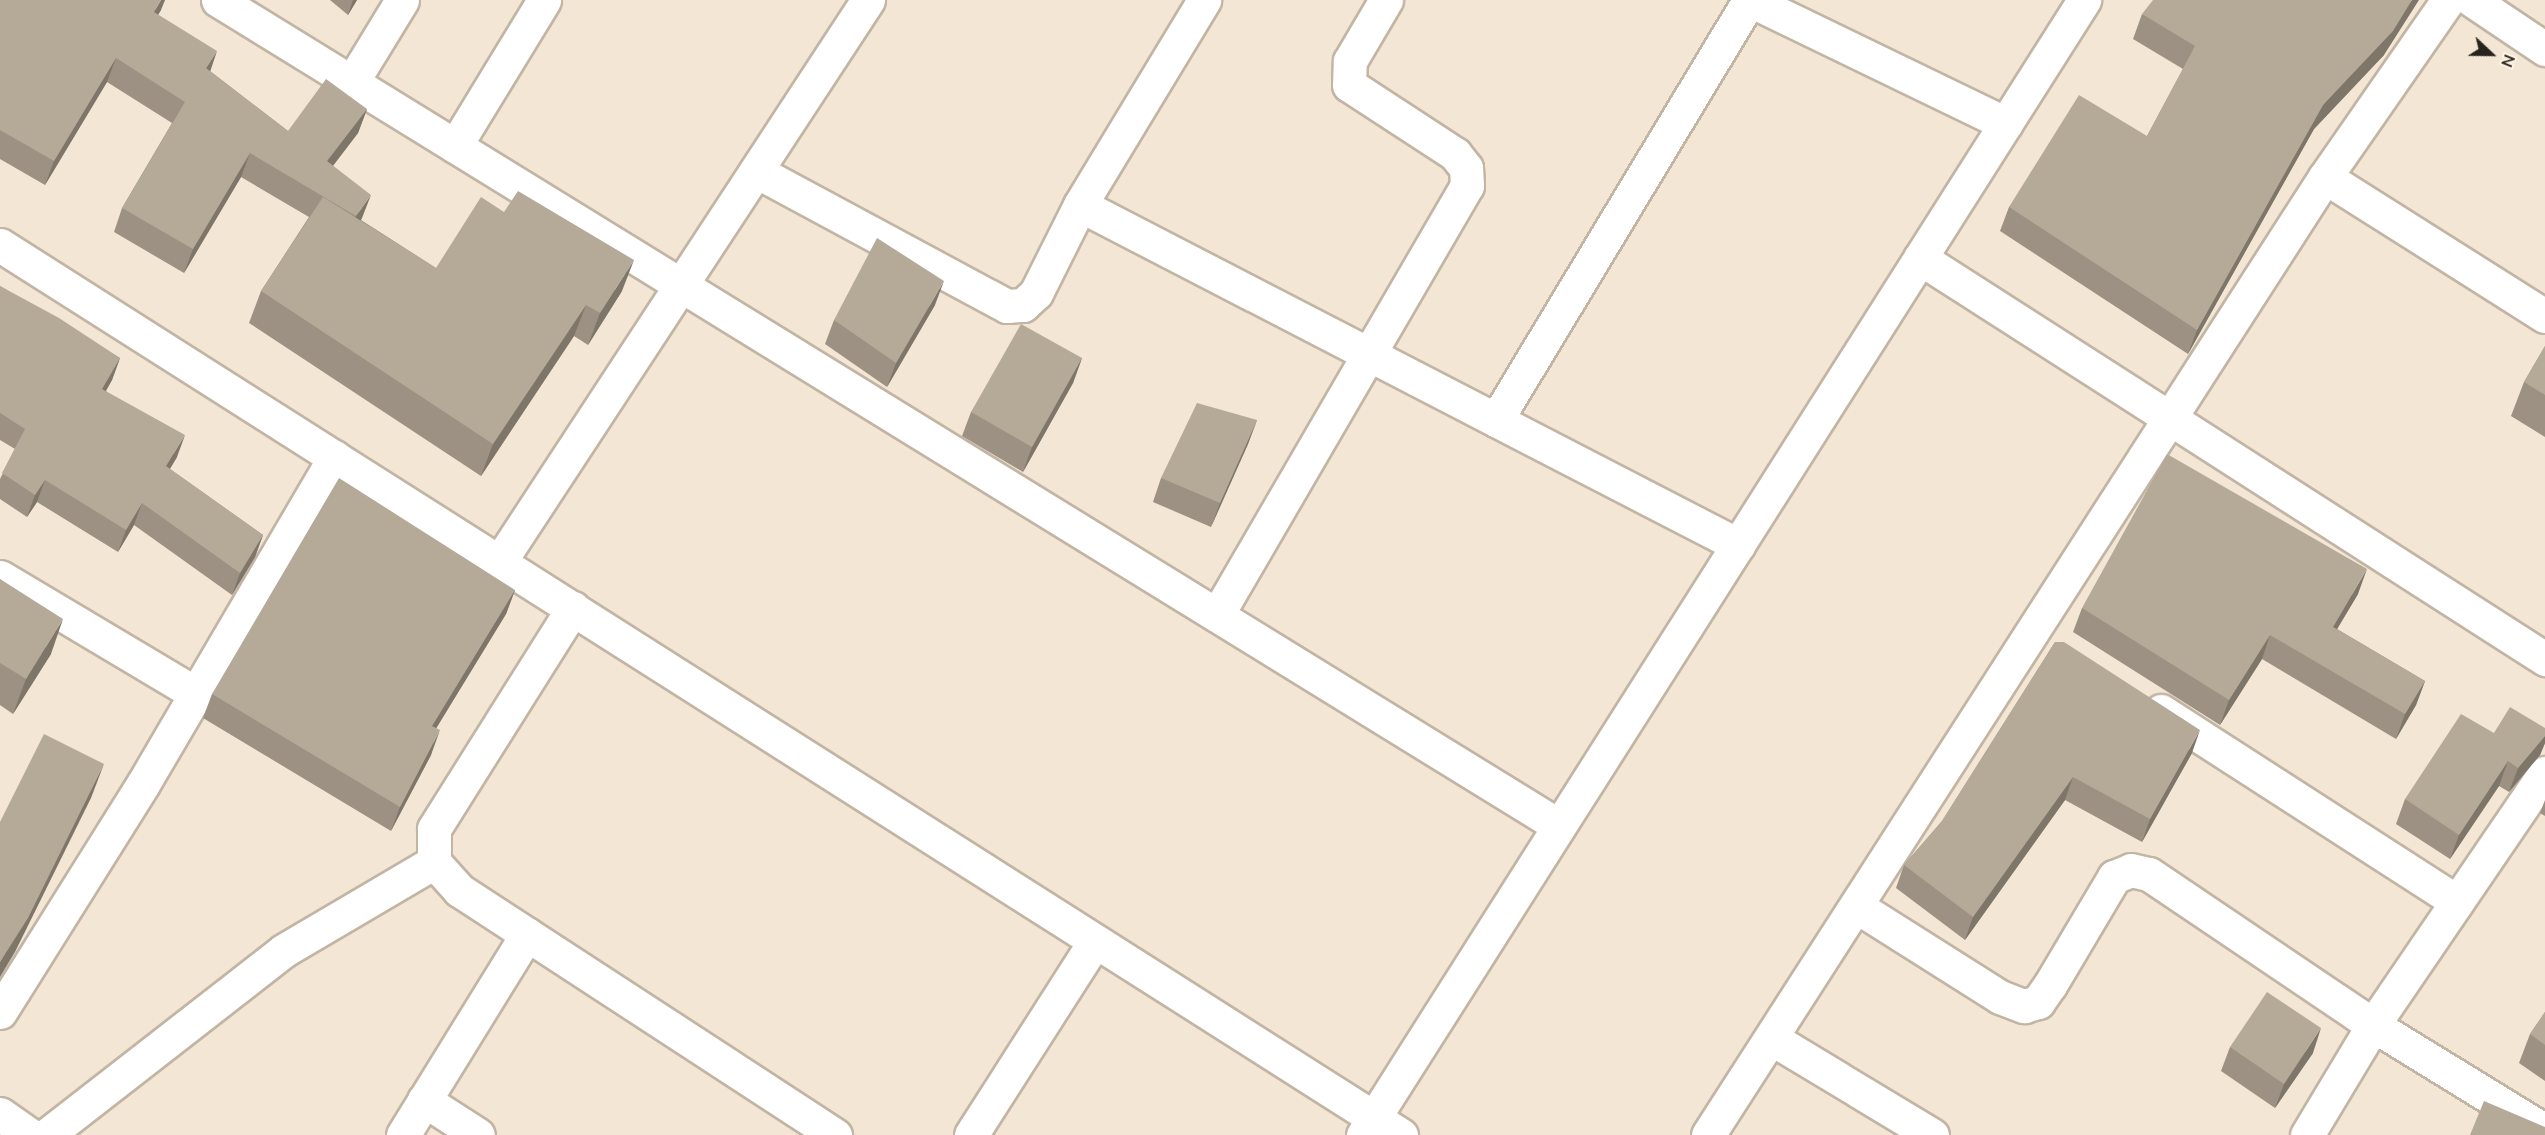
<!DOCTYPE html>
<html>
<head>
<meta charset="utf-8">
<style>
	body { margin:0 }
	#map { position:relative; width:2545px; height:1135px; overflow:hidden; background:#f3e6d4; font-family:"Nunito Sans",sans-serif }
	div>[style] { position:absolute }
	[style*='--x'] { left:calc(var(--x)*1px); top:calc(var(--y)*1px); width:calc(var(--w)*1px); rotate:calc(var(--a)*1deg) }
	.roads { filter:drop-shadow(2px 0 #c2b5a4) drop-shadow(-2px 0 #c2b5a4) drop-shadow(0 2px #c2b5a4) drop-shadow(0 -2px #c2b5a4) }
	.minor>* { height:33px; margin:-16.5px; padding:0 16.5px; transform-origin:16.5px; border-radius:16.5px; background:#fff }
	.wall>* { inset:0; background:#9c9183 }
	.shaded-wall>* { inset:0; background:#7f766a }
	.building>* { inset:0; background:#b5a998 }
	span { translate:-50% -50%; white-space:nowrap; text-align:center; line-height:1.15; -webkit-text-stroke:4.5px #fef3e5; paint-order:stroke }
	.north { position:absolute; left:2461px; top:24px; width:60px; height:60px; -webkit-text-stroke:4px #fef3e5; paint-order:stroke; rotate:112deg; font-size:16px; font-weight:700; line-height:24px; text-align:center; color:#28241d }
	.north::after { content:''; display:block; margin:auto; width:21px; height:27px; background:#28241d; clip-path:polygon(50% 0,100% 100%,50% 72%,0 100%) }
</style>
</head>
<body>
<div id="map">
	<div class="roads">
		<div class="minor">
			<div style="--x:218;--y:0;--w:1575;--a:31.63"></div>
			<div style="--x:1750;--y:0;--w:284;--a:25.8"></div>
			<div style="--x:2472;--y:0;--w:88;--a:33.9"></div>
			<div style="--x:352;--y:82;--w:96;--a:-58.6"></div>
			<div style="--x:455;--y:146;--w:171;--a:-58.6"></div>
			<div style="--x:756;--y:171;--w:285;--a:28.3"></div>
			<div style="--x:1007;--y:306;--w:16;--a:-4"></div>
			<div style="--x:1023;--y:305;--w:18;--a:-43"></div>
			<div style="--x:1036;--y:293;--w:98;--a:-63.4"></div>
			<div style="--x:1080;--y:205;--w:240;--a:-58.8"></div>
			<div style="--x:2325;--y:177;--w:260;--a:32.3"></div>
			<div style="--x:1080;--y:205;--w:741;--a:27.33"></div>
			<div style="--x:0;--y:245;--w:1660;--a:32.43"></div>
			<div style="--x:1920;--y:258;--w:743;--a:32.68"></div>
			<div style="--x:1496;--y:420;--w:490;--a:-58.9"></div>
			<div style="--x:500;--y:561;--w:671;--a:-56.74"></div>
			<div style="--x:0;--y:577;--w:228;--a:30.8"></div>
			<div style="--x:573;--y:608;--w:261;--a:122.2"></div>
			<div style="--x:434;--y:829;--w:33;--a:90"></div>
			<div style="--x:434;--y:862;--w:38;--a:48"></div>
			<div style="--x:459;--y:890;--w:449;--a:33.1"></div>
			<div style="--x:1217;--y:615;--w:497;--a:-59.8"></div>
			<div style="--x:1467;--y:186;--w:18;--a:-93"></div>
			<div style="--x:1466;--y:168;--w:18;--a:-128"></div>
			<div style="--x:1455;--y:154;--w:126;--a:-146.9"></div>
			<div style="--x:1349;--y:85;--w:24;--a:-88"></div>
			<div style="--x:1350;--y:61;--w:71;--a:-59.5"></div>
			<div style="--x:2161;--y:711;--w:352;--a:32.8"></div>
			<div style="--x:1856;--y:906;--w:170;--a:32.3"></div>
			<div style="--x:2000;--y:997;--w:26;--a:21"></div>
			<div style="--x:2024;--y:1006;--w:15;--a:-16"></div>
			<div style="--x:2038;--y:1002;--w:21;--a:-55"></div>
			<div style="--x:2050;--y:985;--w:126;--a:-59.3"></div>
			<div style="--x:2114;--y:877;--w:18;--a:-22"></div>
			<div style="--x:2131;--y:870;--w:18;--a:13"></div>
			<div style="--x:2149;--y:874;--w:270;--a:34"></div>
			<div style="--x:2373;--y:1025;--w:202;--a:31.6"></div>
			<div style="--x:0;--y:1012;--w:269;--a:-57.9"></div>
			<div style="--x:143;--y:784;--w:379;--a:-59.6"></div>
			<div style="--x:1771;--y:1038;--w:188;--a:31.1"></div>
			<div style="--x:424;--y:1100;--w:64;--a:32.9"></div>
			<div style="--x:0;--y:1114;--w:37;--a:35"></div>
			<div style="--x:47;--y:1135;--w:299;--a:-37.9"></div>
			<div style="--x:283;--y:951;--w:175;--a:-30.5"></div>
			<div style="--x:403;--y:1135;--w:236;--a:-58.3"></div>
			<div style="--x:971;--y:1135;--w:230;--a:-57.4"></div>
			<div style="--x:1363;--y:1135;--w:1345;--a:-57.57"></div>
			<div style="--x:1708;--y:1135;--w:1139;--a:-57.22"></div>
			<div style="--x:2325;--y:177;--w:216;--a:-55.2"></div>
			<div style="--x:2307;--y:1135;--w:128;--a:-59"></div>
			<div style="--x:2373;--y:1025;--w:305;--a:-55.7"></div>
		</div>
	</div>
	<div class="wall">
		<div style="clip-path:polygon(0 0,161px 10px,158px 15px,210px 71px,288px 131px,367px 109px,358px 133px,333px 166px,362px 218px,361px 220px,436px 268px,622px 291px,588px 345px,574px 336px,481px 476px,249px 323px,261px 291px,309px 217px,241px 177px,184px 273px,114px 232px,122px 208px,172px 123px,107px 82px,45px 185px,0 159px)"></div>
		<div style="clip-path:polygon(330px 0,357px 0,348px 15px)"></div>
		<div style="clip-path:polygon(2142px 14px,2384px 55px,2314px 129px,2188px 354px,2000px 231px,2009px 207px,2147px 136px,2183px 69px,2133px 39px)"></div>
		<div style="clip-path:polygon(0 286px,120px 358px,112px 380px,106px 391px,177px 457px,170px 469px,263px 535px,255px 557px,232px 595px,134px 525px,118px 552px,37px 502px,27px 517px,0 499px,0 479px,15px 449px,0 440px)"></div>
		<div style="clip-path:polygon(935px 305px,887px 387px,825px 344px,834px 320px)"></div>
		<div style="clip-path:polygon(2545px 346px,2545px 437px,2511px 416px,2524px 382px)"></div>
		<div style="clip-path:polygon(1082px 358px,1073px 383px,1023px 472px,962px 436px,971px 412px)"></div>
		<div style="clip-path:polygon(1257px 420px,1248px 444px,1211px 527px,1153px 502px,1161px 478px)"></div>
		<div style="clip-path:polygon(0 579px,51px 654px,13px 714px,0 705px)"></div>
		<div style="clip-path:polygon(515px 590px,506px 614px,436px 728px,431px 755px,391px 831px,203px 718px,212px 694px)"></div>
		<div style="clip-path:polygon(2358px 594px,2337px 629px,2425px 681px,2416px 705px,2396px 739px,2262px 659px,2220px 725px,2073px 632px,2082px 608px)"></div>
		<div style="clip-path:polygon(2055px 642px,2192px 753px,2142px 842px,2065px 800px,1965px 940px,1896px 888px,1904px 865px,1942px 821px)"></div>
		<div style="clip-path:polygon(2545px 728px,2545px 743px,2540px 755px,2509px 792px,2499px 786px,2450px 859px,2396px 824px,2405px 799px,2494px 733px)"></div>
		<div style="clip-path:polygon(2545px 800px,2545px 816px,2540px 813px)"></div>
		<div style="clip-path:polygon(2545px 1012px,2545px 1081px,2519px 1063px,2530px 1034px)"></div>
		<div style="clip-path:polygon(2230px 1047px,2313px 1053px,2275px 1108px,2221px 1071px)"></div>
	</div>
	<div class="shaded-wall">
		<div style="clip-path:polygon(161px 0,165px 0,161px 10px,145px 36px,154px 12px)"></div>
		<div style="clip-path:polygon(353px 0,357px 0,348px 15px)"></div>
		<div style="clip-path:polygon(2412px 0,2419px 0,2384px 55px,2314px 129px,2188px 354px,2197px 330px,2323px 105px)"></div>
		<div style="clip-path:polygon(217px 51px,209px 75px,206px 68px)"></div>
		<div style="clip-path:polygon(116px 58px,107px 82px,45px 185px,54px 161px)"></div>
		<div style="clip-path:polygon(367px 109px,358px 133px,318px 185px,327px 161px)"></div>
		<div style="clip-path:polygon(250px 153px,241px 177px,184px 273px,193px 249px)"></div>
		<div style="clip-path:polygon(371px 195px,362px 218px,347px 240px,356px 216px)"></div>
		<div style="clip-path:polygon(634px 260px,622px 291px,588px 345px,600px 313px)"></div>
		<div style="clip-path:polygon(944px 281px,935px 305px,887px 387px,896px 363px)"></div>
		<div style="clip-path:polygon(586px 305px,574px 336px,481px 476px,493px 444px)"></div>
		<div style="clip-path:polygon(120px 358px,112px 380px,94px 411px,102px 389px)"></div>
		<div style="clip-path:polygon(1082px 358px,1073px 383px,1023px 472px,1032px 447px)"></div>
		<div style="clip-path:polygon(1257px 420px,1248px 444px,1211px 527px,1220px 503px)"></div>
		<div style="clip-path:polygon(185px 435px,177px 457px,158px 488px,166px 466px)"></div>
		<div style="clip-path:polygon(45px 480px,37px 502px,27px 517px,35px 495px)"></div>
		<div style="clip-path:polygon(142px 503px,134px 525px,118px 552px,126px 530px)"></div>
		<div style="clip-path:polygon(263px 535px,255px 557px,232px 595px,240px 573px)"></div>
		<div style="clip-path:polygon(2367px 569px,2358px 594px,2324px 651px,2333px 627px)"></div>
		<div style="clip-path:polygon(515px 590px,506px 614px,423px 750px,432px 726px)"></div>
		<div style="clip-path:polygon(63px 619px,51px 654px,13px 714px,26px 679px)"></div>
		<div style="clip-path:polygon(2270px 635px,2262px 659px,2220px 725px,2229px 700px)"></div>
		<div style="clip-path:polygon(2425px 681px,2416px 705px,2396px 739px,2405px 714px)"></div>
		<div style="clip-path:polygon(440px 730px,431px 755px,391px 831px,400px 807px)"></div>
		<div style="clip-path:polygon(2200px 730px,2192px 753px,2142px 842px,2150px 819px)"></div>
		<div style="clip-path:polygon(2545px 736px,2545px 743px,2540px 755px,2509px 792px,2518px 768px)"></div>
		<div style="clip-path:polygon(2508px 761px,2499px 786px,2450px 859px,2459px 835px)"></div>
		<div style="clip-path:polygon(104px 764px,91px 798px,15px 952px,0 977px,0 962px)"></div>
		<div style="clip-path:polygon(2073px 777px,2065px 800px,1965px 940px,1973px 917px)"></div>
		<div style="clip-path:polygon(2321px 1028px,2313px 1053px,2275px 1108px,2284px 1084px)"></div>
	</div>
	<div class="building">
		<div style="clip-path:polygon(0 0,161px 0,154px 12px,217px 51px,206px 68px,288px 131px,326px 79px,367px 109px,327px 161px,371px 195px,356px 216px,250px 153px,193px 249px,122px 208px,185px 102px,116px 58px,54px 161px,0 130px)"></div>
		<div style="clip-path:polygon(2153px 0,2412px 0,2393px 31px,2323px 105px,2197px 330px,2009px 207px,2079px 95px,2147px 136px,2195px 46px,2142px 14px)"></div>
		<div style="clip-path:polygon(518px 191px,634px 260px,600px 313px,586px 305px,493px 444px,261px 291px,323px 197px,436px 268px,481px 197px,504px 212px)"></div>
		<div style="clip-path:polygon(877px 238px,944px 281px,896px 363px,834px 320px)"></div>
		<div style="clip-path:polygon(0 286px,59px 318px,120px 358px,102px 389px,185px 435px,166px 466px,263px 535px,240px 573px,142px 503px,126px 530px,45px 480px,35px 495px,2px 473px,25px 429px,0 413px)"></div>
		<div style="clip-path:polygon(1021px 324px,1082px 358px,1032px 447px,971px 412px)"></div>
		<div style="clip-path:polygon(2545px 346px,2545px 395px,2524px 382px)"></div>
		<div style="clip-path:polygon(1197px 403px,1257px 420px,1220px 503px,1161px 478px)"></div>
		<div style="clip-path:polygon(2167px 454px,2367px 569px,2333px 627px,2425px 681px,2405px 714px,2270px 635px,2229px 700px,2082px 608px)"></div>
		<div style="clip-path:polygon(339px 478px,515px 590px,432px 726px,440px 730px,400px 807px,212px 694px)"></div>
		<div style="clip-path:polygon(0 579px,63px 619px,26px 679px,0 663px)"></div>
		<div style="clip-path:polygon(2055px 642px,2064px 642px,2200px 730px,2150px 819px,2073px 777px,1973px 917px,1904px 865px,1942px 821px)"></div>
		<div style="clip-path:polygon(2510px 707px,2545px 728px,2545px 736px,2518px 768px,2508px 761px,2459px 835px,2405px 799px,2461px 714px,2494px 733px)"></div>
		<div style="clip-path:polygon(44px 734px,104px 764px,28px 918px,0 962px,0 822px)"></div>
		<div style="clip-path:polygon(2267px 992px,2321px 1028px,2284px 1084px,2230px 1047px)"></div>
		<div style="clip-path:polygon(2545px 1012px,2545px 1045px,2530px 1034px)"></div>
		<div style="clip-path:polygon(2484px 1101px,2545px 1127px,2545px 1135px,2470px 1135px)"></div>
	</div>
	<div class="north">N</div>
</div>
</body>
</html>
